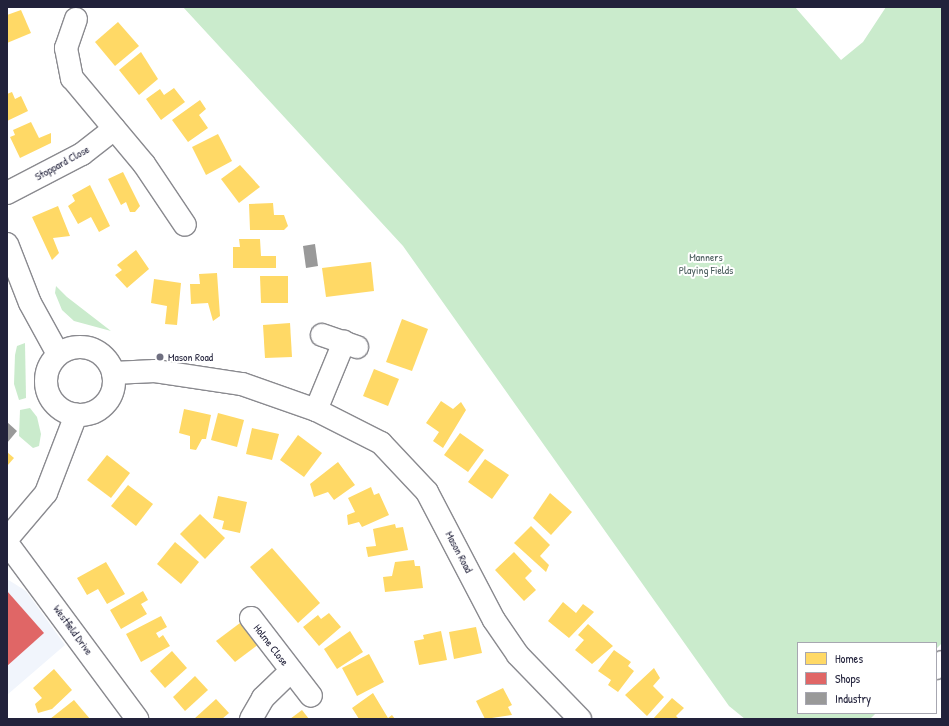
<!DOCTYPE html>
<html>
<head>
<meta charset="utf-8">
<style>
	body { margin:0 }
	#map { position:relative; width:949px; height:726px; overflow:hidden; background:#fff; font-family:"Patrick Hand",sans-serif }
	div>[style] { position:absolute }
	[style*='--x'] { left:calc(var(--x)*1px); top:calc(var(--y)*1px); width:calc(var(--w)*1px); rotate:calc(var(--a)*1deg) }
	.built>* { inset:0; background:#f1f5fc }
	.green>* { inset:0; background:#caebcc }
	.homes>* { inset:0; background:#ffd966 }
	.shops>* { inset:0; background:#e06666 }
	.industry>* { inset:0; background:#999 }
	.roads { filter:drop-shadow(1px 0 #8a8a8f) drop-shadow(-1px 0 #8a8a8f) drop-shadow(0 1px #8a8a8f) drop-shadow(0 -1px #8a8a8f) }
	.street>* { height:22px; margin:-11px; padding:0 11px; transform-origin:11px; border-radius:11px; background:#fff }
	.secondary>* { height:22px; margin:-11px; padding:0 11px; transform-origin:11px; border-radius:11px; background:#fff }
	.secondary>.ring { margin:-11px; padding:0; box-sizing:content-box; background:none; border:22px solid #fff; border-radius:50% }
	.dots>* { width:11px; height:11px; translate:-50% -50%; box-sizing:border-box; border:2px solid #fff; border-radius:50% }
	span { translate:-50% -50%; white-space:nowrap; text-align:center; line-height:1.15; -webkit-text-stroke:4px #fff; paint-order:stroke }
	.street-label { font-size:11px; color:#22223b }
	.park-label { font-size:11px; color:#475a5a }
	.poi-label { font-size:11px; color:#22223b }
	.left { translate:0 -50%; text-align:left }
	.frame { position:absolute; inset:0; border:8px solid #22223b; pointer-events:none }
	.legend { position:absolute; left:797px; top:642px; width:140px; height:72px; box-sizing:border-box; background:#fff; border:1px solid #a7a7b1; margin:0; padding:5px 7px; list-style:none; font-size:12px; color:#22223b }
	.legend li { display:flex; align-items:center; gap:8px; height:20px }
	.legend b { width:20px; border:1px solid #a7a7b1 }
</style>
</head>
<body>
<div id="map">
	<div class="built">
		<div style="clip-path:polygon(7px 579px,26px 591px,65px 645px,7px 695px)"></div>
	</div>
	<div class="green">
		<div style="clip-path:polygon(183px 7px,795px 7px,841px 60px,863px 42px,886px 7px,942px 7px,942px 643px,936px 649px,936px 643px,798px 643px,798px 713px,876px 713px,870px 719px,745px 719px,729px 706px,403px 246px)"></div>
		<div style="clip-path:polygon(56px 286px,67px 297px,111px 331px,74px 321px,62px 310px,55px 293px)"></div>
		<div style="clip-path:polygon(25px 343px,26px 398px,19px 400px,14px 384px,15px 355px,17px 346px)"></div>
		<div style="clip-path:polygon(30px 408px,37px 417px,41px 434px,39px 446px,33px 448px,19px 436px,20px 410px)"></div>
	</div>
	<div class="homes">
		<div style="clip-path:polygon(21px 10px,31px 33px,7px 43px,7px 15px)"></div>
		<div style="clip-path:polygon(118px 22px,139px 46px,115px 66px,95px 42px)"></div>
		<div style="clip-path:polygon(141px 52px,158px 79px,139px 95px,119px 70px)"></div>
		<div style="clip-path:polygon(174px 88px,185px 102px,161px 120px,146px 99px,160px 89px,164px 95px)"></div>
		<div style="clip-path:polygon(12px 92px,15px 99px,21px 96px,28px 111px,7px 121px,7px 94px)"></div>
		<div style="clip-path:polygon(200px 100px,206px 109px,199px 115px,208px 128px,188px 142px,172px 120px)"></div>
		<div style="clip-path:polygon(31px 122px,39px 138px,51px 133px,51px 143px,20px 158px,10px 137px,15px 135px,13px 130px)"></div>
		<div style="clip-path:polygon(218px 134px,232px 161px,206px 175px,192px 147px)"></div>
		<div style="clip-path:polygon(240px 165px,260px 187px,239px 203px,221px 179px)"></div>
		<div style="clip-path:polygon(123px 172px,140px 206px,135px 212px,130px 212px,126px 202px,121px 205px,108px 179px)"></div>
		<div style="clip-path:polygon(90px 185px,110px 226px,99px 232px,91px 217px,78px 224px,68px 206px,75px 201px,72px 195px)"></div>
		<div style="clip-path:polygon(273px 203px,274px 215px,284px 215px,288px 226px,284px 230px,250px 230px,249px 204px)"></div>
		<div style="clip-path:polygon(58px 206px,70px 236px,53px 238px,59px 253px,52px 260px,32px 217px)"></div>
		<div style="clip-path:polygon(239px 239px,260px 239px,261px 256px,276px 256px,276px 268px,233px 268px,233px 247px,240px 247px)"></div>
		<div style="clip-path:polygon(136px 250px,149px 269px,127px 288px,115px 275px,122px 270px,117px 265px)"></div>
		<div style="clip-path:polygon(371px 262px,374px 291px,326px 297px,322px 268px)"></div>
		<div style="clip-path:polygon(217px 273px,220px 316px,213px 321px,208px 303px,191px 304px,190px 284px,200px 284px,199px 274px)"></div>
		<div style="clip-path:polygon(260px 276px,288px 276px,288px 303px,261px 303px)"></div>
		<div style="clip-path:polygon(154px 279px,181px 283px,177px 325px,165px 324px,167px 306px,151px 303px)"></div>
		<div style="clip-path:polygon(402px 319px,428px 329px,412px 371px,386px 362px)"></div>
		<div style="clip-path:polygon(290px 323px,292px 357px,265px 358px,263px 325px)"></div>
		<div style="clip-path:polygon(374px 369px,399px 379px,388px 406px,363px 396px)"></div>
		<div style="clip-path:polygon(441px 401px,453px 409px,461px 402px,466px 410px,443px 448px,433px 441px,439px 432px,426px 423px)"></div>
		<div style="clip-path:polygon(184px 409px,211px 415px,206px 439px,202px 439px,196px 450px,190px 449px,190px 436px,179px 433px)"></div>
		<div style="clip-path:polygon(218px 413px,244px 420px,237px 447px,211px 440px)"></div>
		<div style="clip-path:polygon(252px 428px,279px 434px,272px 460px,246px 454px)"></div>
		<div style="clip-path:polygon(460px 433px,484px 450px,468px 472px,444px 455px)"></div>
		<div style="clip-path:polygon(298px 435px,322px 453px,304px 477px,280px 460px)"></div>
		<div style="clip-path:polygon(7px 452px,14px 458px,7px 466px)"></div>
		<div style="clip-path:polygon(107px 455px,130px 473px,111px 498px,87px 480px)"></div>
		<div style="clip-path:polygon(485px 459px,509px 475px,492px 499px,468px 482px)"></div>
		<div style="clip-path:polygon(338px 462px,355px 485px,334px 500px,328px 492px,314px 497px,310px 484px)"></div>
		<div style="clip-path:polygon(128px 485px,153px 504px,136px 526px,111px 506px)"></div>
		<div style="clip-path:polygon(371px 487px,374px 495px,379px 493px,389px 515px,362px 527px,359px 522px,348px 525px,347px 515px,355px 512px,348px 498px)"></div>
		<div style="clip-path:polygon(550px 493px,572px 512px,551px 535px,533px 518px)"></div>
		<div style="clip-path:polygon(218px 496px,247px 502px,240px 533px,222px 529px,224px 521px,213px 518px)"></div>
		<div style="clip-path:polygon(200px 514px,225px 538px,205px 559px,180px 534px)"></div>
		<div style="clip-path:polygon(395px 524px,396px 528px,403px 527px,408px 550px,368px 557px,366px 547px,376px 546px,373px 529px)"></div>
		<div style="clip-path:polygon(531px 526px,550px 545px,540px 556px,549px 565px,546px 572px,514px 543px)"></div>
		<div style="clip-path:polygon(175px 542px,199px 562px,181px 584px,157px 564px)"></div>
		<div style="clip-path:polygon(272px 548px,320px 603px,298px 623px,250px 567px)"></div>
		<div style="clip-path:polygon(514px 552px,532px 571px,525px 578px,536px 590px,524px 601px,495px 570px)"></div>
		<div style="clip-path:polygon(414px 560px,415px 566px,420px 566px,423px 588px,385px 592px,383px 577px,392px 576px,395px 562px)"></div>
		<div style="clip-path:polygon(106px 562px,125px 594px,107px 604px,98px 589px,87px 595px,77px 578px)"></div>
		<div style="clip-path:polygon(143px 591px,148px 600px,141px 604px,147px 614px,121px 629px,110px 610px)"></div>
		<div style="clip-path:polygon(563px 602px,576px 613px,583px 604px,594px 612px,569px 638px,548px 621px)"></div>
		<div style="clip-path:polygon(329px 613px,341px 627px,319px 646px,303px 627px,318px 615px,321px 619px)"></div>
		<div style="clip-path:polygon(161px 616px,167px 627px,156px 633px,159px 638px,163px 635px,170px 646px,141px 662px,126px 634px)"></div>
		<div style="clip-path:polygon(240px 623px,259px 644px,235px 662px,216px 641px)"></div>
		<div style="clip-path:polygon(588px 624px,613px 646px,592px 664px,575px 650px,584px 640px,578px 635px)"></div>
		<div style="clip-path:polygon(476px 627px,482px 653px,454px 659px,449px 632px)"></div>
		<div style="clip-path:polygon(350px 631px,363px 652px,337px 669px,324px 649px)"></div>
		<div style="clip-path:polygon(441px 631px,447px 660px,419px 665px,414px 641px,424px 639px,423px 635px)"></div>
		<div style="clip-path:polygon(614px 650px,631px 662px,628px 666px,634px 671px,618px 692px,608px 685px,611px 680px,598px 671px)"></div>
		<div style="clip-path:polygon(172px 651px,187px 668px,165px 688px,150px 671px)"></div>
		<div style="clip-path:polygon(369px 654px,384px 682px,357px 696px,342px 668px)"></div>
		<div style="clip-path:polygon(654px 668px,660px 678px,653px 686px,664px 697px,647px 716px,625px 695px)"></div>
		<div style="clip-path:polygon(54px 669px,72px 690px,52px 709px,38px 713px,35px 704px,42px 698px,33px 688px)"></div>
		<div style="clip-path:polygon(195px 676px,208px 690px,185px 711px,173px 697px)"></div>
		<div style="clip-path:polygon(503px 688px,512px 705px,508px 707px,512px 715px,485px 719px,476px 701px)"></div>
		<div style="clip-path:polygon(373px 693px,388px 718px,392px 715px,395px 719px,359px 719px,352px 708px)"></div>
		<div style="clip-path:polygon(672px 698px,684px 708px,676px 716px,679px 719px,653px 719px)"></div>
		<div style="clip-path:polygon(216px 699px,229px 713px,222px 719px,194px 719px)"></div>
		<div style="clip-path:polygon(74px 700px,90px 719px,50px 719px)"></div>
		<div style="clip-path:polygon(302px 710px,309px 719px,290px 719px)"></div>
	</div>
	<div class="shops">
		<div style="clip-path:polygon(7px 591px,44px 633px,7px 666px)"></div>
	</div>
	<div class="industry">
		<div style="clip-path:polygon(315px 244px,318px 266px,306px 268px,303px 246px)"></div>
		<div style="clip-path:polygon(7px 422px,17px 431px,7px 443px)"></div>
	</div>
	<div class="roads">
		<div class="street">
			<div style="--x:76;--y:19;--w:31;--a:109"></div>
			<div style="--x:66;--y:48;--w:31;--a:79"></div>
			<div style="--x:72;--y:78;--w:112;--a:50.1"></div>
			<div style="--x:144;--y:164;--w:73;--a:56.1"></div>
			<div style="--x:7;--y:193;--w:85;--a:-27.5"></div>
			<div style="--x:82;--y:154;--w:41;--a:-38"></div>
			<div style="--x:322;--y:335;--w:37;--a:19"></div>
			<div style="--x:113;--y:373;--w:42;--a:-2.7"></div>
			<div style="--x:155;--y:371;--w:88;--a:8.5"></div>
			<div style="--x:242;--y:384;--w:78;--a:19.4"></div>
			<div style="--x:316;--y:410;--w:73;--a:26.9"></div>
			<div style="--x:381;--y:443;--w:67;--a:46.8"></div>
			<div style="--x:427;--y:492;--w:144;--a:62.4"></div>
			<div style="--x:494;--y:620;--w:42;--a:55.6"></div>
			<div style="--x:518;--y:655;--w:89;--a:45.9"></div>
			<div style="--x:316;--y:410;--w:74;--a:-67.6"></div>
			<div style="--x:7;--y:543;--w:219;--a:53.5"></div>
			<div style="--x:251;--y:618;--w:98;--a:52.4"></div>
			<div style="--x:936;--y:668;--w:8;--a:-45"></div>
			<div style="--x:251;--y:719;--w:24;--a:-60"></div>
			<div style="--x:263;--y:698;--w:39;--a:-44"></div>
		</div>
		<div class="secondary">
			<div style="--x:7;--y:244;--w:63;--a:68.7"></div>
			<div style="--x:30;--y:303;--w:58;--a:61.2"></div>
			<div class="ring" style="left:46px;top:347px;width:46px;height:46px"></div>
			<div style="--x:7;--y:539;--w:60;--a:-49.7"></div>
			<div style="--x:46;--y:493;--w:84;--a:-69"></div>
		</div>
	</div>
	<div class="dots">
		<div style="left:160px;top:357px;background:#6f6f80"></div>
	</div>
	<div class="street-label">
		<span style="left:62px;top:163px;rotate:-29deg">Stoppard Close</span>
		<span style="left:459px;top:552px;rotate:62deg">Mason Road</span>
		<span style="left:73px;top:630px;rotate:54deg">Westfield Drive</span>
		<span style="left:271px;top:645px;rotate:52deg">Holme Close</span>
	</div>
	<div class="park-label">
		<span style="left:706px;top:264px">Manners<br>Playing Fields</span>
	</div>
	<div class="poi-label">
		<span class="left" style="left:168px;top:357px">Mason Road</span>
	</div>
	<div class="frame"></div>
	<ul class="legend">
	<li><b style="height:11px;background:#ffd966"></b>Homes</li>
	<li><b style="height:11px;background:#e06666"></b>Shops</li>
	<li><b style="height:11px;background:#999"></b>Industry</li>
	</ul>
</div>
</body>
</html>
